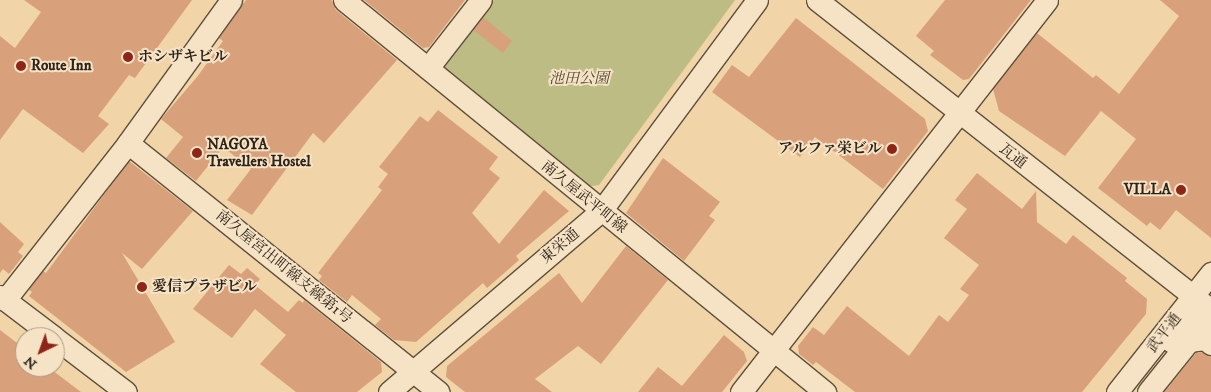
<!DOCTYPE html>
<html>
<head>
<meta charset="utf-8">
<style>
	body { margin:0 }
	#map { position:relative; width:1211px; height:392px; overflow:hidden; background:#f1d4a7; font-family:"IM FELL DW Pica","Noto Serif JP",serif }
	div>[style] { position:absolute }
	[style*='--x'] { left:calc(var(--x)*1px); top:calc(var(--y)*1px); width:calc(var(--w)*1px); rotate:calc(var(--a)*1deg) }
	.green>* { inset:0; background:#bdbc84 }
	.building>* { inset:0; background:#d9a07c }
	.roads { filter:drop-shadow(1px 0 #5f503c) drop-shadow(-1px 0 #5f503c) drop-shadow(0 1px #5f503c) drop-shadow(0 -1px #5f503c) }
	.street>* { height:21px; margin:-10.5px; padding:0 10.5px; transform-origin:10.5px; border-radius:10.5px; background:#f6e3c6 }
	.dots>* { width:14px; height:14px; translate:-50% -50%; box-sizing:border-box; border:2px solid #f6e3c6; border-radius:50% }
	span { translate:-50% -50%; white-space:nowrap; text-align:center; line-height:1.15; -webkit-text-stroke:4px #f6e3c6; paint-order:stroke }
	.poi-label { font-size:15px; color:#2e2419; font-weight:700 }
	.left { translate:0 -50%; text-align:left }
	.right { translate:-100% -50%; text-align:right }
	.park-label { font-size:15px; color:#524a34; font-style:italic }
	.street-label { font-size:15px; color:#2e2419 }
	.north { position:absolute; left:15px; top:327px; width:50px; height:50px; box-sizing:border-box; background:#f6e3c6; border:1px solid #a69781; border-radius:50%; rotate:222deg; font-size:14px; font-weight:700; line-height:20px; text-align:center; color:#2e2419 }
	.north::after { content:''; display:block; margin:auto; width:18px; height:22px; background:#8f2418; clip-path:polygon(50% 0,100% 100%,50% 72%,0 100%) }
</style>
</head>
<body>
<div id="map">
	<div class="green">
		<div style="clip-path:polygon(494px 0,735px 0,599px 185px,587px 187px,445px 71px,445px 62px)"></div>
	</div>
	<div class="building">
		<div style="clip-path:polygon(24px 0,192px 0,135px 78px,129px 75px,98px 116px,109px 124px,83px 153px,23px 109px,0 140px,0 36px,15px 48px,41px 12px)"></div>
		<div style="clip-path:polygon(246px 0,332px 0,336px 10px,397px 60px,324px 143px,313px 133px,252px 215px,227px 200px,251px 169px,223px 147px,196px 181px,166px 158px,183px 137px,161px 119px,197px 77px,223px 41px,219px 38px)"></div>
		<div style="clip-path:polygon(364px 0,465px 0,429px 47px,423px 48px)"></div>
		<div style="clip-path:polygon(945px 0,1031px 0,969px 79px,963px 80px,930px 55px,934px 51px,916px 36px)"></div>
		<div style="clip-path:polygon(1160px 0,1211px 0,1211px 238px,1176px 210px,1160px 230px,1150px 222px,1147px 226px,1098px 188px,1136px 139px,1101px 111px,1065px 156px,999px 111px,993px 89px,1037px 33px,1093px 78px,1096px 75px,1119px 94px,1179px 16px)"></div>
		<div style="clip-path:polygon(483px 17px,512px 41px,503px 53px,473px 30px)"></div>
		<div style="clip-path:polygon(796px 18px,925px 119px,928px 131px,883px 189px,815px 137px,800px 157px,712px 92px,732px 65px,749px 77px)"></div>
		<div style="clip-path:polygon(438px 110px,498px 157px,489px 169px,500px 178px,472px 213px,499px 244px,544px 190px,569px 211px,516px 256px,519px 260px,487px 288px,483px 283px,416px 342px,394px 340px,375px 325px,381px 319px,352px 295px,347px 302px,319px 280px,322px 276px,318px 273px,382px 190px,378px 187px,388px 174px,379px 167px,420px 116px,428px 122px)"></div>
		<div style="clip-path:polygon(663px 158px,720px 202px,709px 216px,715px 220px,684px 261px,626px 213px)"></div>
		<div style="clip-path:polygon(129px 161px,193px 211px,142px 269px,122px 253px,175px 342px,126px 372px,29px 296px,32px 292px,29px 290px,43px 271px,46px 273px)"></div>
		<div style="clip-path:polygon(977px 173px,1022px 209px,1036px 191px,1037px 222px,1066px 244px,1073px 235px,1127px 278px,1125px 281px,1147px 299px,1146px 314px,1082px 392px,855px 392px,816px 362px,813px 365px,799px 354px,798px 346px,813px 327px,824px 335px,847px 306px,909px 356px,939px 315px,948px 322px,969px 295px,960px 289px,979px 265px,944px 238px,967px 209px,955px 200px)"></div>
		<div style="clip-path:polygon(0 222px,24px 244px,18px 252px,23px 256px,9px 274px,3px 269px,0 273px)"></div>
		<div style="clip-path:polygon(626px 246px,668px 280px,601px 364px,578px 346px,535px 379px,552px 392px,465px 392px,446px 377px,447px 366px,559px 273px,582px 303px)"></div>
		<div style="clip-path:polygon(229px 265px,241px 274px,247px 268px,260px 279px,255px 285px,288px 312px,299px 300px,303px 303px,304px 300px,381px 362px,382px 372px,357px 392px,296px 392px,260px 364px,286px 335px,255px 309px,232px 338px,193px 309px)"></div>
		<div style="clip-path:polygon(0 330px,25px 349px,25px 367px,48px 367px,81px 392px,0 392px)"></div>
		<div style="clip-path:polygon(724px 335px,744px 352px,747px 361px,722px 392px,638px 392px,658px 367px,682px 386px)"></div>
		<div style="clip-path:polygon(1201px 352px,1211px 356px,1211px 392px,1164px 392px,1196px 353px)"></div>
	</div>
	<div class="roads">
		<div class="street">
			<div style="--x:344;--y:0;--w:621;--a:39.18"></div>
			<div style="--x:817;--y:0;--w:501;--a:38.2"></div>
			<div style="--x:428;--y:68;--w:86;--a:-52.1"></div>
			<div style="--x:128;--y:143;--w:398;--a:38.7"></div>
			<div style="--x:0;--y:296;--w:68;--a:37.2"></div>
			<div style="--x:5;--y:300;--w:199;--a:-51.9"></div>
			<div style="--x:128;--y:143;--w:176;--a:-54.2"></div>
			<div style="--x:55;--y:338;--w:89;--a:37.3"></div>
			<div style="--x:1172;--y:342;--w:30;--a:-45"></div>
			<div style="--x:1193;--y:321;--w:19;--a:16"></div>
			<div style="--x:389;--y:392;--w:279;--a:-40.5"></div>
			<div style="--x:601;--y:211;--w:262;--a:-53.5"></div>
			<div style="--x:741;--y:392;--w:497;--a:-52"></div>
			<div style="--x:1117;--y:392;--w:152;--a:-51.7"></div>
			<div style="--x:1148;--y:392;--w:65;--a:-51.2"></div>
			<div style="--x:1189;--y:341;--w:16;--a:-7"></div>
			<div style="--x:1205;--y:339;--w:8;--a:40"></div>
		</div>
	</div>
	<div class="dots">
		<div style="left:128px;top:57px;background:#8f2418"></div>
		<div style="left:21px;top:66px;background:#8f2418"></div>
		<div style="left:892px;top:149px;background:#8f2418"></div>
		<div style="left:197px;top:153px;background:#8f2418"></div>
		<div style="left:1181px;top:190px;background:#8f2418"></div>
		<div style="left:142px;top:287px;background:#8f2418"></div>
	</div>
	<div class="poi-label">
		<span class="left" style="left:138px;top:57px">ホシザキビル</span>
		<span class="left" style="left:31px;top:66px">Route Inn</span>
		<span class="left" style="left:207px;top:153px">NAGOYA<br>Travellers Hostel</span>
		<span class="right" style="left:882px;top:149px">アルファ栄ビル</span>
		<span class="right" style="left:1171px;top:190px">VILLA</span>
		<span class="left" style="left:152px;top:287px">愛信プラザビル</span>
	</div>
	<div class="park-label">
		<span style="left:579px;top:79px">池田公園</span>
	</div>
	<div class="street-label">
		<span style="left:1013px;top:156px;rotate:38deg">瓦通</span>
		<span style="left:584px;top:197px;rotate:39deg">南久屋武平町線</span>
		<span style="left:560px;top:246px;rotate:-40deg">東栄通</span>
		<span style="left:284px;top:267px;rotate:39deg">南久屋宮出町線支線第1号</span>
		<span style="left:1164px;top:333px;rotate:-52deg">武平通</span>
	</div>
	<div class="north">N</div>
</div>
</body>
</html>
